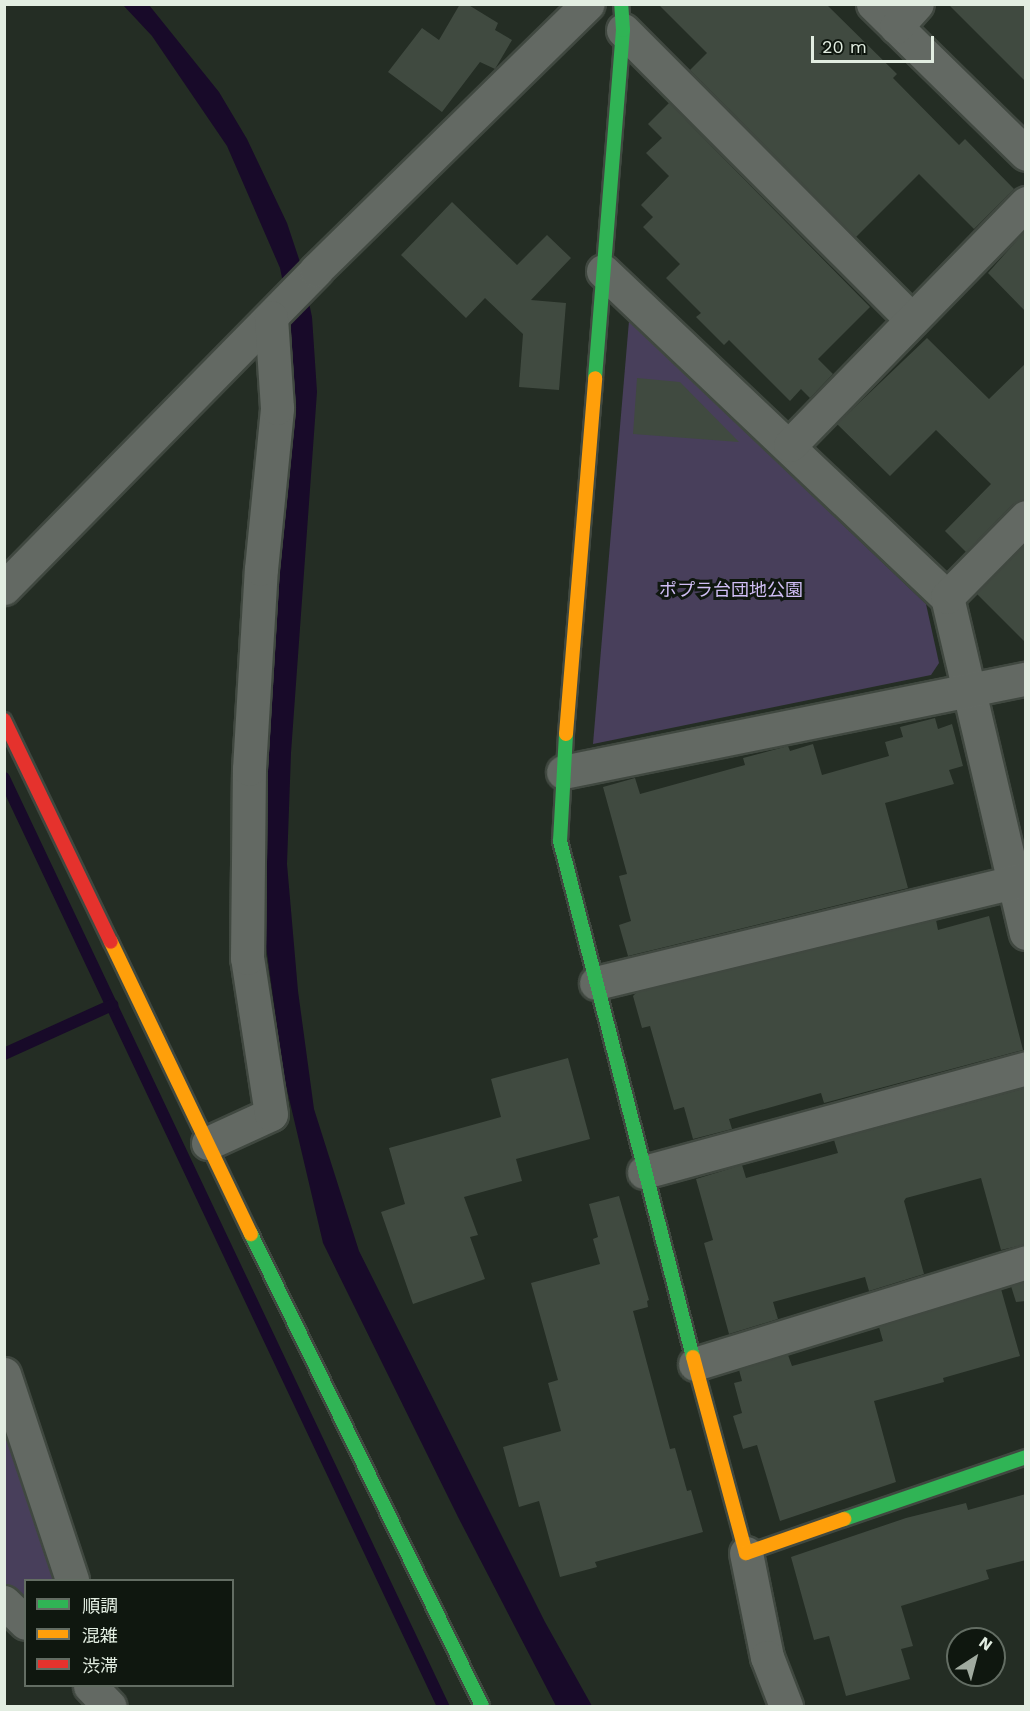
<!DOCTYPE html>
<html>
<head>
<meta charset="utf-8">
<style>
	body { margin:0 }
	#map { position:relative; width:1030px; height:1711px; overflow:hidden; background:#242d24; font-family:"Work Sans","Noto Sans JP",sans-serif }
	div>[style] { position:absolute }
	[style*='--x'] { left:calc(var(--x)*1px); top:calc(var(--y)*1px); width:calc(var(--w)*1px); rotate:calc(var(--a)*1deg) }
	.green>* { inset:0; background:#483f5b }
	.water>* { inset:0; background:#180a29 }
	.stream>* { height:12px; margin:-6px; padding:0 6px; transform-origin:6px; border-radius:6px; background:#180a29 }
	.building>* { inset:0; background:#404a40 }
	.roads { filter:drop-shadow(2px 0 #404840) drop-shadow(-2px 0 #404840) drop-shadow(0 2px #404840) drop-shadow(0 -2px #404840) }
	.street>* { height:33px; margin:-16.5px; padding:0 16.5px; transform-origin:16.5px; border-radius:16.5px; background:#636963 }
	.fast>* { height:14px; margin:-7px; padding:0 7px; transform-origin:7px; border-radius:7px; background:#30b455 }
	.slow>* { height:14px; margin:-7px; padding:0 7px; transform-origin:7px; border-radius:7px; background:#ff9f0a }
	.jam>* { height:14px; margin:-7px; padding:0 7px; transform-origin:7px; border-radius:7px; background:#e5322d }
	span { translate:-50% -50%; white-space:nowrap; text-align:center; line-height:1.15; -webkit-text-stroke:6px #0f170f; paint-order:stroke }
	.park-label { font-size:18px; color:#d0bef5 }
	.frame { position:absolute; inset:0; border:6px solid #e2ede1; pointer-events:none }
	.legend { position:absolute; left:24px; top:1579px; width:210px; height:108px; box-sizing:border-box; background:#0f170f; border:2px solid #636d63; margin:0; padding:8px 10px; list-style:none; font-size:18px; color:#e2ede1 }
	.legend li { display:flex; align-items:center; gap:12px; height:30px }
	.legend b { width:30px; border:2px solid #636d63 }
	.north { position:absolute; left:946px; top:1627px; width:60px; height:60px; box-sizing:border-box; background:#0f170f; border:2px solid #636d63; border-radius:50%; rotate:36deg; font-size:16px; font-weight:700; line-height:24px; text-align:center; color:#e2ede1 }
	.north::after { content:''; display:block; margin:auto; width:21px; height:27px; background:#a0aa9f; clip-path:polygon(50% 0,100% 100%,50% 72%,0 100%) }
	.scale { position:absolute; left:811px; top:36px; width:123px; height:27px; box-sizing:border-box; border:3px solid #e2ede1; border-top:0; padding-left:8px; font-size:18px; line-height:21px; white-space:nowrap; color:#e2ede1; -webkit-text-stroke:4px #0f170f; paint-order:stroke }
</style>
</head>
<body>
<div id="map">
	<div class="green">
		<div style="clip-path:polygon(629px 321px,926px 604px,939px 663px,931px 675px,593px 744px)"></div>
		<div style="clip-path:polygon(15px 1428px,65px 1580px,26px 1580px,25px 1614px,5px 1593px,4px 1440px)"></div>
	</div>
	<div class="water">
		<div style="clip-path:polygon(123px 5px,149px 5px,219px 92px,247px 139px,287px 223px,301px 265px,312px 317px,317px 392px,291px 753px,287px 864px,298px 991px,314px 1109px,359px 1251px,545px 1622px,592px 1706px,556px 1706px,458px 1517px,323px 1243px,284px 1077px,265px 939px,261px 773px,273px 567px,292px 403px,291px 322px,280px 268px,227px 146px,152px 36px)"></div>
	</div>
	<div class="stream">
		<div style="--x:4;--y:778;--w:1027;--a:64.68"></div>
		<div style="--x:4;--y:1054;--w:119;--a:-24.4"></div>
	</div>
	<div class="building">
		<div style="clip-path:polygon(460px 4px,467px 4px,498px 23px,495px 30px,512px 40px,495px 69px,480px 62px,442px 112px,388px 72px,422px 28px,439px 40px)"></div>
		<div style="clip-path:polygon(658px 4px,826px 4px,897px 74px,893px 78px,959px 145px,965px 139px,1014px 189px,974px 229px,919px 174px,856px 237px,690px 70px,707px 53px)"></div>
		<div style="clip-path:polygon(948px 4px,1026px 4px,1026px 82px)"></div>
		<div style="clip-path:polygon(669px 103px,870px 307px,818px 359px,833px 374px,810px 398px,801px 389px,790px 401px,729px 340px,724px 345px,696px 317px,701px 313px,666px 278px,680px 264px,643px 227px,653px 217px,641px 205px,669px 176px,646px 153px,662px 138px,648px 124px)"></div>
		<div style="clip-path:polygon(452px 202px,517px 265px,547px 235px,571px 258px,531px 300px,566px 303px,559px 390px,519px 387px,523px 334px,485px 298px,466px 318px,401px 255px)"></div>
		<div style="clip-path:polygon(1026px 230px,1026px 312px,988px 273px)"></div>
		<div style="clip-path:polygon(927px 338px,989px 399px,1026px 363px,1026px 499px,1013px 504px,966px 552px,945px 531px,991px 484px,936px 430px,890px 476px,837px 424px)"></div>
		<div style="clip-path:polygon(637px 378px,680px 382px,739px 442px,633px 434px)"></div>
		<div style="clip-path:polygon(1026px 544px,1026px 643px,977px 594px)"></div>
		<div style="clip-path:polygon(935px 718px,938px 729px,952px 724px,963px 766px,949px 770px,954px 784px,885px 803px,908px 888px,628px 956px,619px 925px,631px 921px,619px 876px,627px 874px,603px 787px,635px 778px,640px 794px,745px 765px,743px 758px,788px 746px,790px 751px,813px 744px,822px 775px,889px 756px,885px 742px,903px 737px,900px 727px)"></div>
		<div style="clip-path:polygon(989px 916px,1023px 1050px,824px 1103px,821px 1093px,729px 1119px,732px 1129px,693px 1139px,684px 1107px,674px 1110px,650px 1026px,642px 1028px,633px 996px,637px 992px,936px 920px,938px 930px)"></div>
		<div style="clip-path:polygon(568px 1058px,590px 1139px,516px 1159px,522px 1181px,464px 1197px,478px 1235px,470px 1237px,485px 1279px,413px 1304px,381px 1212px,405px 1204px,389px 1148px,501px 1117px,491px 1079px)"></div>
		<div style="clip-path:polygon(1026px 1088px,1026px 1244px,1001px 1250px,981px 1178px,906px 1198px,904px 1201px,924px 1274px,869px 1291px,865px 1277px,773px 1302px,778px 1319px,729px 1334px,704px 1243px,713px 1240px,696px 1179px,742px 1165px,746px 1178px,838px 1153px,834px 1140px)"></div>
		<div style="clip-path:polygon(619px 1196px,649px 1300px,647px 1301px,648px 1307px,633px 1311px,670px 1449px,675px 1448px,687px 1491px,691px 1490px,703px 1532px,595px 1562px,597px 1567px,560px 1577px,539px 1501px,519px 1507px,503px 1447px,561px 1431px,548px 1383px,558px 1380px,531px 1283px,600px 1264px,593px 1239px,598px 1237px,589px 1204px)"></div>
		<div style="clip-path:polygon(1026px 1282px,1026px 1301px,1016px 1302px,1011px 1286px)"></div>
		<div style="clip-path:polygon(1001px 1289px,1020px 1356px,943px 1378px,944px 1382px,874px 1401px,896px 1482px,780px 1521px,757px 1445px,743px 1449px,733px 1416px,742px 1413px,734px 1383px,742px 1381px,739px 1370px,788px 1355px,792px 1366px,883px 1341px,879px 1327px)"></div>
		<div style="clip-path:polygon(1026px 1494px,1026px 1560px,986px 1570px,989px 1579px,901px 1606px,913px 1646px,901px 1649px,910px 1679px,846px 1696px,829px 1636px,814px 1640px,791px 1557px,906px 1518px,966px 1503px,968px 1510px)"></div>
	</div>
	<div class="roads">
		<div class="street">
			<div style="--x:873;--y:4;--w:214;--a:44.4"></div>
			<div style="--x:896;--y:27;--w:31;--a:-48"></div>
			<div style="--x:623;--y:30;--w:409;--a:45.1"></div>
			<div style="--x:603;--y:271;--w:474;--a:43.5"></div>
			<div style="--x:947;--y:597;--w:345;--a:76.8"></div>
			<div style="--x:790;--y:445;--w:338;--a:-45.7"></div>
			<div style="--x:4;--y:588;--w:445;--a:-45.5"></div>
			<div style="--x:316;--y:270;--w:380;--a:-44.4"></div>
			<div style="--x:947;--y:597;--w:112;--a:-45.4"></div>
			<div style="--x:563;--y:772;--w:472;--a:-11.4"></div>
			<div style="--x:596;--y:983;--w:442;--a:-13.6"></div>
			<div style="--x:208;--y:1143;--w:69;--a:-24.7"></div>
			<div style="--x:271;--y:1114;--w:158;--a:-98.7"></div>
			<div style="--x:247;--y:958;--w:189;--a:-89.4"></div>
			<div style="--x:249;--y:769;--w:200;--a:-86.6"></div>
			<div style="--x:261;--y:569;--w:162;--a:-84.3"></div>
			<div style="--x:277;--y:408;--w:91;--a:-93.8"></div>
			<div style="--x:644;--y:1172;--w:396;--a:-15.2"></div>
			<div style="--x:695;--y:1364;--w:346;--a:-17.1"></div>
			<div style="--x:4;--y:1374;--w:217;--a:71.7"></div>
			<div style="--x:746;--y:1553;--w:106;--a:78.6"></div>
			<div style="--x:767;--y:1657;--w:53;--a:68.8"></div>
			<div style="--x:4;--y:1602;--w:30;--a:44"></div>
			<div style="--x:90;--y:1686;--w:28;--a:46"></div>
		</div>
		<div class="fast">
			<div style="--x:595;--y:378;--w:349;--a:-85.4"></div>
			<div style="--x:623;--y:30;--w:26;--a:-94"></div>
			<div style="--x:566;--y:734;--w:107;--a:93.2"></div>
			<div style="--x:560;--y:841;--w:533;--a:75.55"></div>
			<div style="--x:251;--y:1234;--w:525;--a:63.92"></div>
			<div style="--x:844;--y:1519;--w:192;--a:-18.8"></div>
		</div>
		<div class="slow">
			<div style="--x:566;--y:734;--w:357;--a:-85.3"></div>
			<div style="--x:111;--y:942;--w:324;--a:64.4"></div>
			<div style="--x:693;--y:1357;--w:203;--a:74.9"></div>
			<div style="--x:746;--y:1553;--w:104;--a:-19.1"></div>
		</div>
		<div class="jam">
			<div style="--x:4;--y:720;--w:246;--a:64.3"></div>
		</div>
	</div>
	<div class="park-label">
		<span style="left:731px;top:590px">ポプラ台団地公園</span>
	</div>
	<div class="frame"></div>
	<ul class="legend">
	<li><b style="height:8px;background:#30b455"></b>順調</li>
	<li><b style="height:8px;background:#ff9f0a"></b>混雑</li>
	<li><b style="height:8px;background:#e5322d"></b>渋滞</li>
	</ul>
	<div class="north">N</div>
	<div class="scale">20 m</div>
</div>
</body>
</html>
